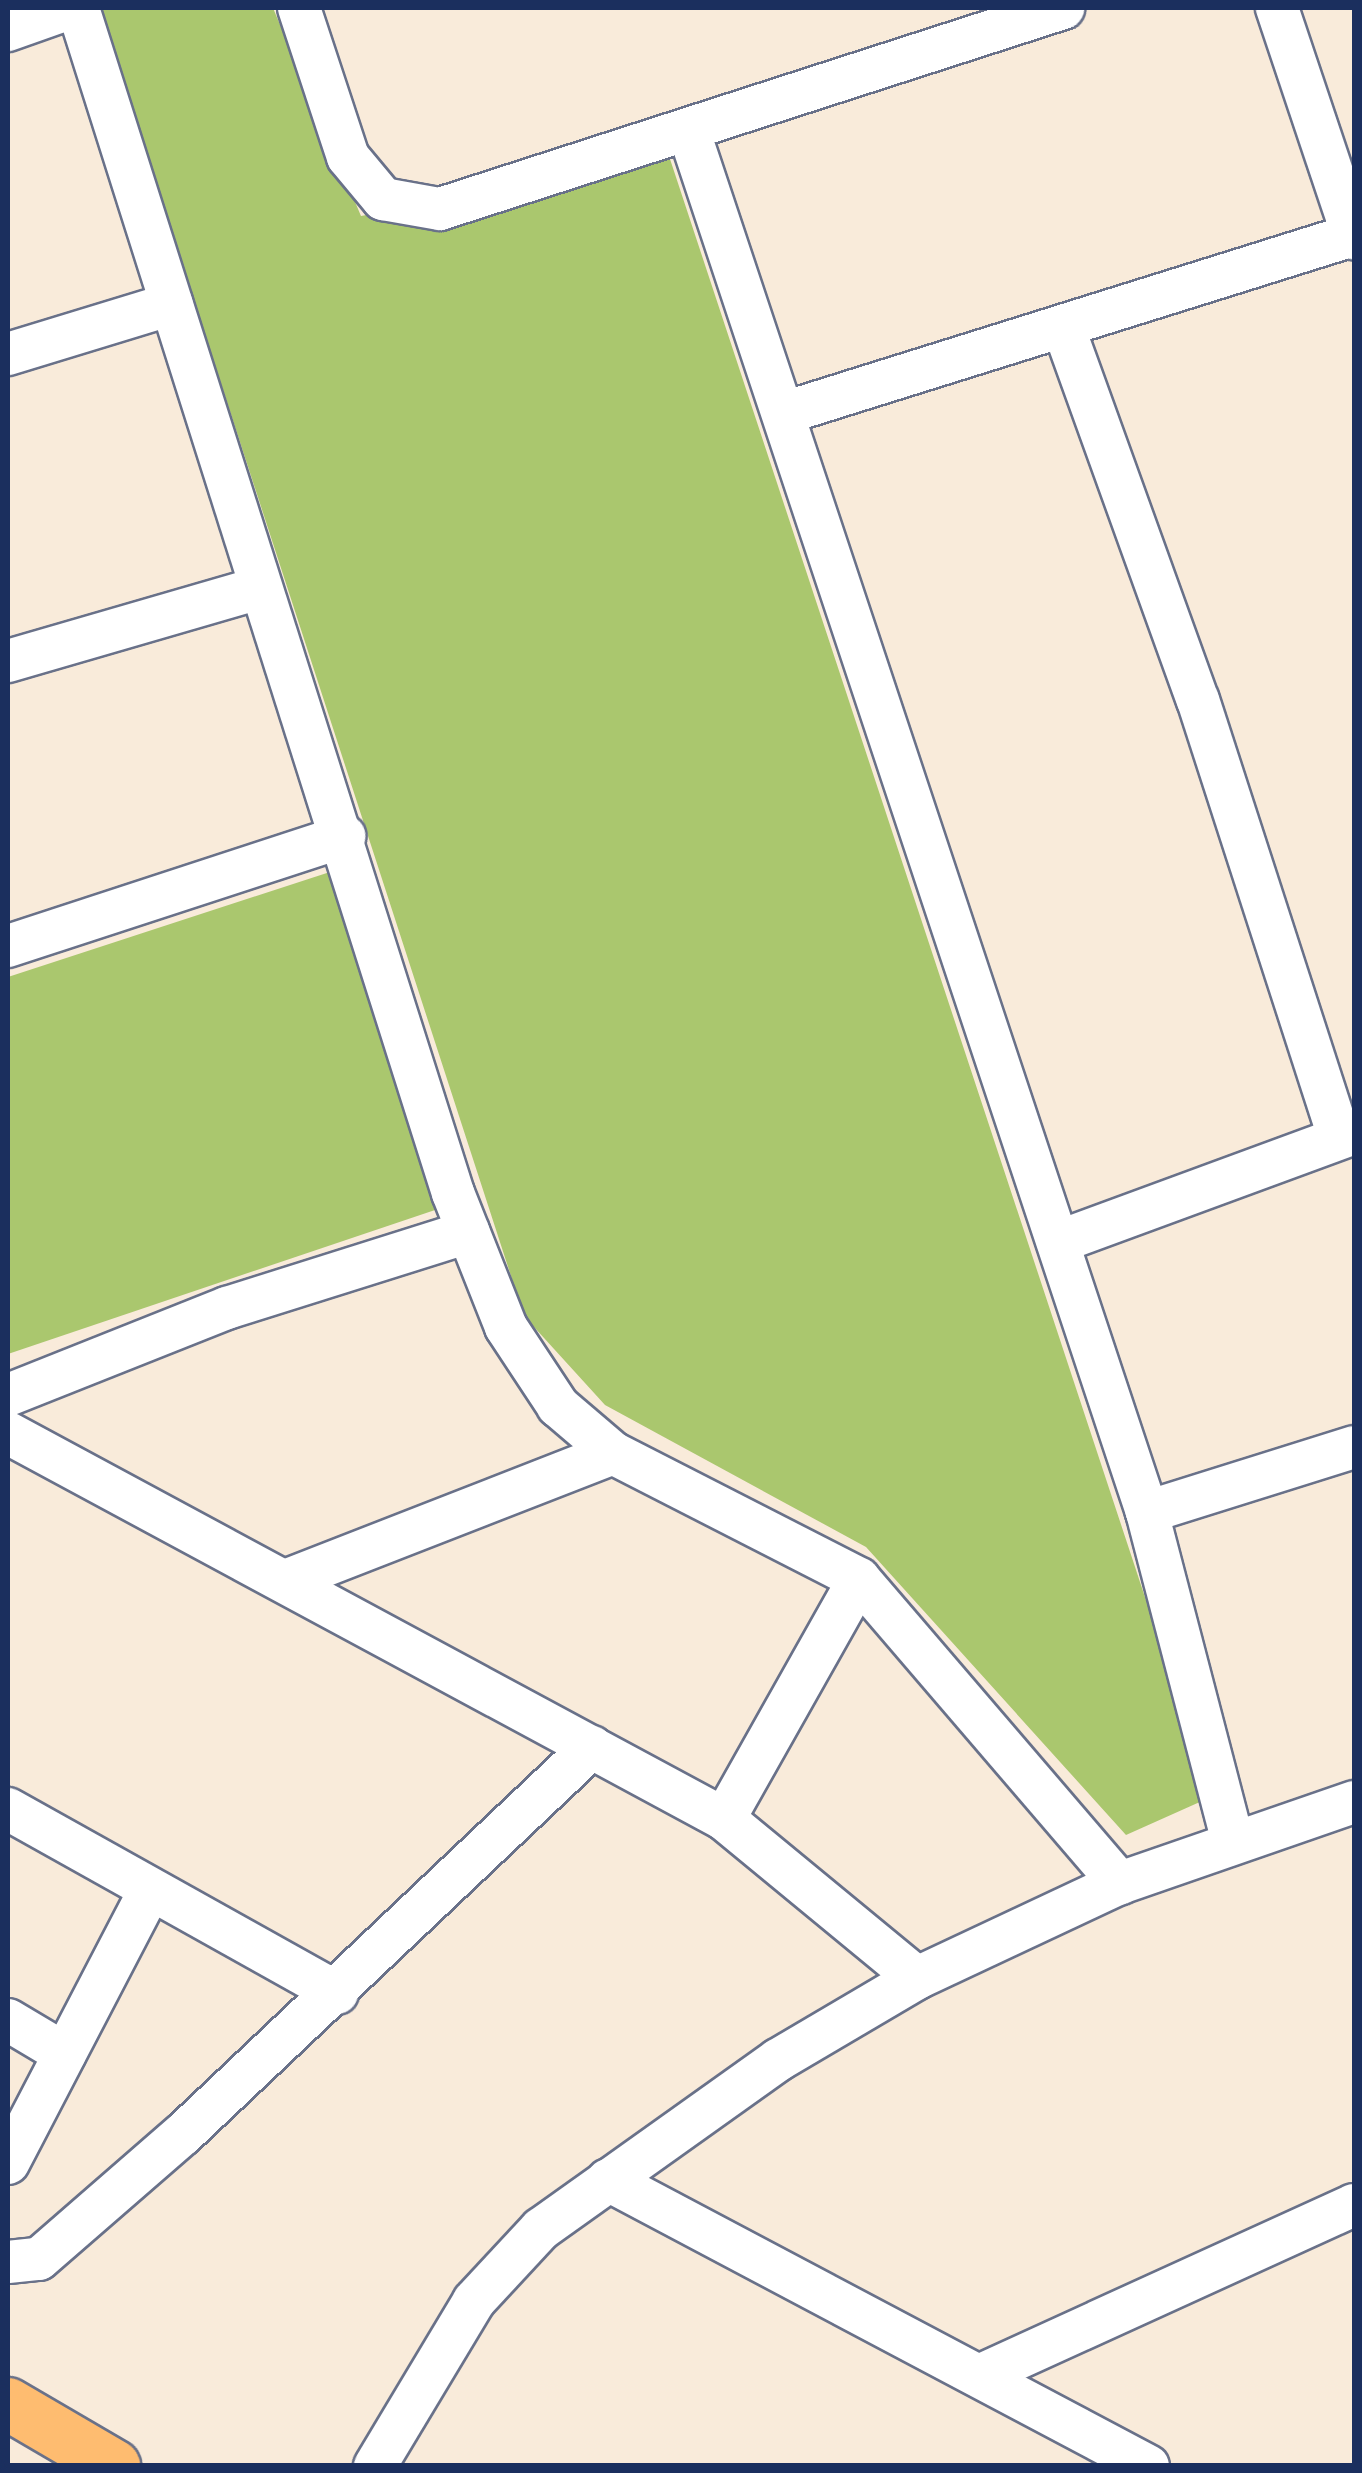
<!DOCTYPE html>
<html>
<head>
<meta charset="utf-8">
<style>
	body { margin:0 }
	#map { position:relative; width:1362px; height:2473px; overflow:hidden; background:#f9ebda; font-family:Dekko,sans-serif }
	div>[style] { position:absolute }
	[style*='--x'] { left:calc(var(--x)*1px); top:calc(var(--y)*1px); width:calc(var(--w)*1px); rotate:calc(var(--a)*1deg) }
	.green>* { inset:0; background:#aac76e }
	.roads { filter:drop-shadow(2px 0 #697189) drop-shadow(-2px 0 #697189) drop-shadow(0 2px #697189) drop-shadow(0 -2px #697189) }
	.minor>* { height:42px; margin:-21px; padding:0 21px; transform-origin:21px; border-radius:21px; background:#fff }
	.major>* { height:52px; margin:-26px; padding:0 26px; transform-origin:26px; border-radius:26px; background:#febc70 }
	span { translate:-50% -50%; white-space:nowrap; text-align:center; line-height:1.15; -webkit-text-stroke:9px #fff; paint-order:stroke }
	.frame { position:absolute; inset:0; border:10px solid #1b2f5e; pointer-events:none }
</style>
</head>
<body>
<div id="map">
	<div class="green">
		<div style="clip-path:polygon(99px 8px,273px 8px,361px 216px,670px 159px,1211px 1797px,1126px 1835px,866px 1547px,605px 1405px,524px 1316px)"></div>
		<div style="clip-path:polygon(333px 871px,438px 1209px,8px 1354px,8px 977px)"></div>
	</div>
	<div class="roads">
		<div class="minor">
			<div style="--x:78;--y:8;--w:1243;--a:72.44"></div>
			<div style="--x:453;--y:1193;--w:144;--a:68.4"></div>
			<div style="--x:506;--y:1327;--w:95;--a:56.6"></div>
			<div style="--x:558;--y:1406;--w:72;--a:40.5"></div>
			<div style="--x:613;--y:1453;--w:276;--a:27.1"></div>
			<div style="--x:859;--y:1579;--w:401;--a:49.4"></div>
			<div style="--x:299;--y:8;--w:157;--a:71.8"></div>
			<div style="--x:348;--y:157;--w:55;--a:50.2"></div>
			<div style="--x:383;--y:199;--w:58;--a:10"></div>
			<div style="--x:440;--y:209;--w:655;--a:-17.88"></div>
			<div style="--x:1277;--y:8;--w:243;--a:71.5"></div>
			<div style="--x:8;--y:30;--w:66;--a:-19.5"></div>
			<div style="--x:690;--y:135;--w:1451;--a:71.64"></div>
			<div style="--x:1147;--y:1512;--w:337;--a:75.4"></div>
			<div style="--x:1063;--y:326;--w:398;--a:70.2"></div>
			<div style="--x:1198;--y:700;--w:459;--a:72.1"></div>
			<div style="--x:8;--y:354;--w:171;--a:-17"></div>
			<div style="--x:784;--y:413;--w:596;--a:-17.37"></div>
			<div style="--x:8;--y:661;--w:261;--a:-16.2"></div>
			<div style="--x:8;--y:946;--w:354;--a:-18.1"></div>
			<div style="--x:1058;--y:1242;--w:315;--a:-20.2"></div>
			<div style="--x:8;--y:1395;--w:236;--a:-21.7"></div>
			<div style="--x:227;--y:1308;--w:253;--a:-17.5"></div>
			<div style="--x:8;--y:1433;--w:813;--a:28.33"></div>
			<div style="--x:724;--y:1819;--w:250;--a:39.5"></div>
			<div style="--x:1147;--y:1512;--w:217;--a:-17.4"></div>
			<div style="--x:285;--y:1581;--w:352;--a:-21.3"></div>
			<div style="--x:8;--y:1809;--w:377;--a:29.2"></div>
			<div style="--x:724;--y:1819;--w:275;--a:-60.6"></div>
			<div style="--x:8;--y:2020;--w:66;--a:30.8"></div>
			<div style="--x:8;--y:2163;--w:308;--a:-62.5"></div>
			<div style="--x:608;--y:2180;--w:611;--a:27.91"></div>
			<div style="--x:8;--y:2262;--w:31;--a:-6"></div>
			<div style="--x:39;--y:2259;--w:191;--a:-41"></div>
			<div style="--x:183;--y:2134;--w:563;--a:-43.42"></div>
			<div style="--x:981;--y:2375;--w:410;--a:-24.5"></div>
			<div style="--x:375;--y:2466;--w:192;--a:-59"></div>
			<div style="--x:474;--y:2301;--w:98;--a:-47.1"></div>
			<div style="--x:541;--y:2229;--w:291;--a:-35.5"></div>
			<div style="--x:778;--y:2060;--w:161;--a:-30.5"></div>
			<div style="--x:917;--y:1978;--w:224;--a:-25.1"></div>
			<div style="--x:1120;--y:1883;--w:248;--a:-19.1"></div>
		</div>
		<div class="major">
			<div style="--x:8;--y:2404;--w:123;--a:30.3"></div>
		</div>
	</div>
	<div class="frame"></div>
</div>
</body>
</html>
